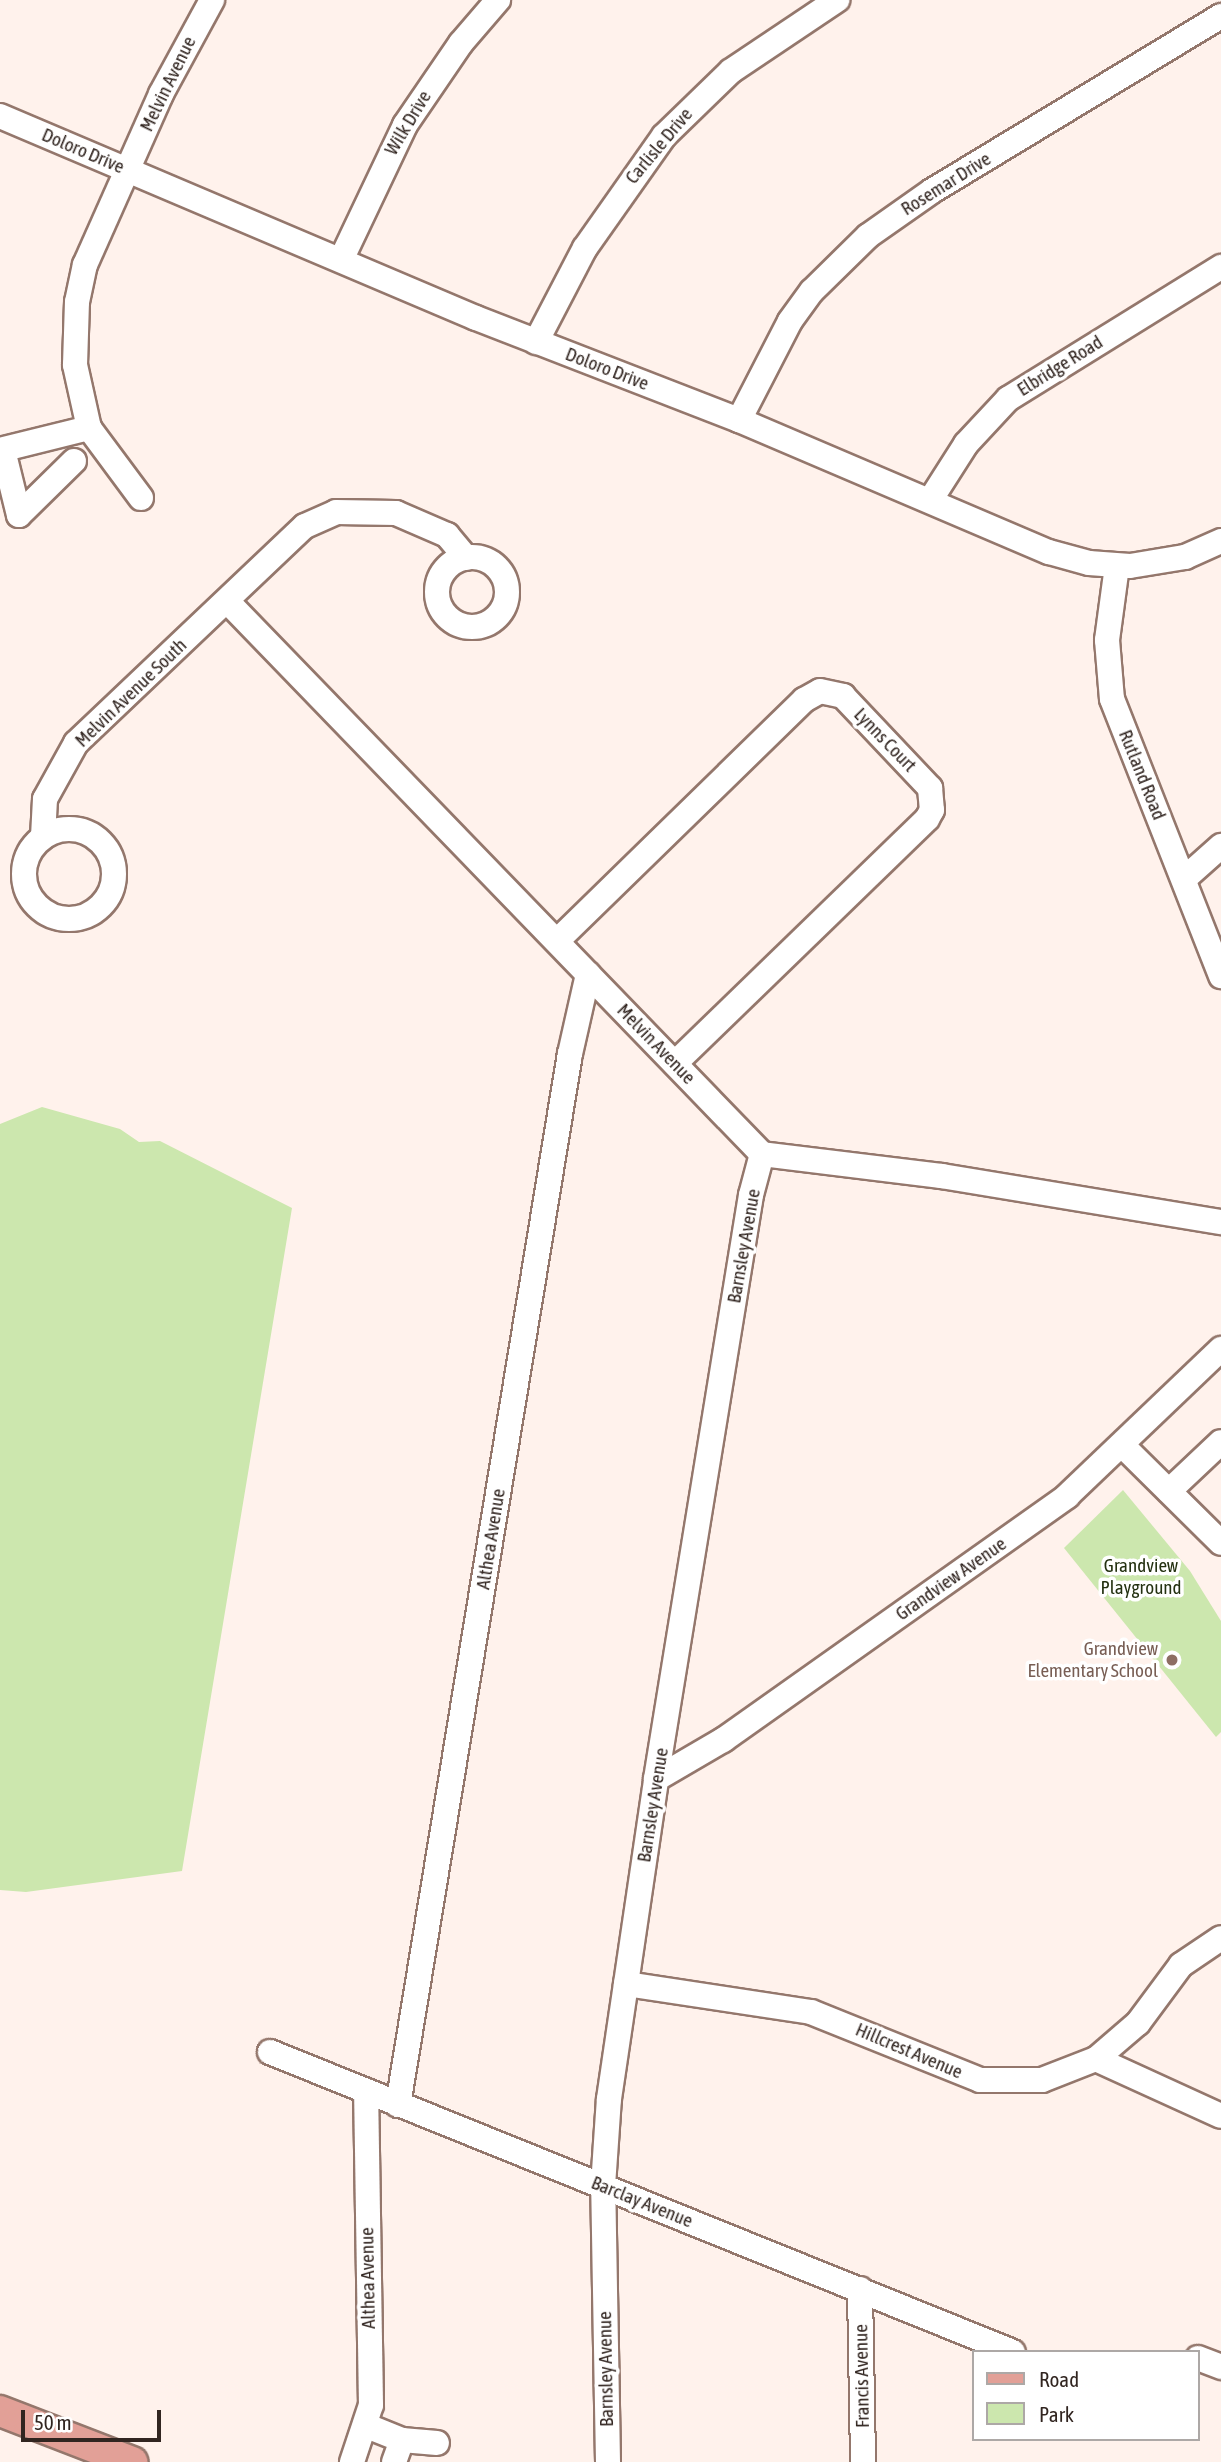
<!DOCTYPE html>
<html>
<head>
<meta charset="utf-8">
<style>
	body { margin:0 }
	#map { position:relative; width:1221px; height:2462px; overflow:hidden; background:#fff2ec; font-family:"Asap Condensed",sans-serif }
	div>[style] { position:absolute }
	[style*='--x'] { left:calc(var(--x)*1px); top:calc(var(--y)*1px); width:calc(var(--w)*1px); rotate:calc(var(--a)*1deg) }
	.green>* { inset:0; background:#cce7ae }
	.roads { filter:drop-shadow(2px 0 #94776c) drop-shadow(-2px 0 #94776c) drop-shadow(0 2px #94776c) drop-shadow(0 -2px #94776c) }
	.minor>* { height:24px; margin:-12px; padding:0 12px; transform-origin:12px; border-radius:12px; background:#fff }
	.minor>.ring { margin:-12px; padding:0; box-sizing:content-box; background:none; border:24px solid #fff; border-radius:50% }
	.major>* { height:30px; margin:-15px; padding:0 15px; transform-origin:15px; border-radius:15px; background:#e2a097 }
	.dots>* { width:19px; height:19px; translate:-50% -50%; box-sizing:border-box; border:4px solid #fff; border-radius:50% }
	span { translate:-50% -50%; white-space:nowrap; text-align:center; line-height:1.15; -webkit-text-stroke:7px #fff; paint-order:stroke }
	.street-label { font-size:19px; color:#312520 }
	.park-label { font-size:19px; color:#243111 }
	.education-label { font-size:19px; color:#785e54 }
	.right { translate:-100% -50%; text-align:right }
	.legend { position:absolute; left:972px; top:2350px; width:228px; height:91px; box-sizing:border-box; background:#fff; border:2px solid #ada8a6; margin:0; padding:9px 12px; list-style:none; font-size:21px; color:#312520 }
	.legend li { display:flex; align-items:center; gap:14px; height:35px }
	.legend b { width:35px; border:2px solid #ada8a6 }
	.scale { position:absolute; left:21px; top:2410px; width:140px; height:32px; box-sizing:border-box; border:4px solid #312520; border-top:0; padding-left:9px; font-size:21px; line-height:24px; white-space:nowrap; color:#312520; -webkit-text-stroke:5px #fff; paint-order:stroke }
</style>
</head>
<body>
<div id="map">
	<div class="green">
		<div style="clip-path:polygon(42px 1107px,120px 1129px,139px 1142px,160px 1141px,292px 1208px,182px 1871px,26px 1892px,0 1890px,0 1124px)"></div>
		<div style="clip-path:polygon(1123px 1490px,1190px 1571px,1221px 1621px,1221px 1732px,1216px 1737px,1064px 1548px)"></div>
	</div>
	<div class="roads">
		<div class="minor">
			<div style="--x:0;--y:116;--w:517;--a:22.99"></div>
			<div style="--x:476;--y:318;--w:282;--a:21.2"></div>
			<div style="--x:739;--y:420;--w:337;--a:23.1"></div>
			<div style="--x:1049;--y:552;--w:41;--a:15.4"></div>
			<div style="--x:1089;--y:563;--w:41;--a:4.2"></div>
			<div style="--x:1130;--y:566;--w:56;--a:-9.3"></div>
			<div style="--x:1185;--y:557;--w:39;--a:-24"></div>
			<div style="--x:341;--y:260;--w:149;--a:-64.6"></div>
			<div style="--x:405;--y:125;--w:99;--a:-55.7"></div>
			<div style="--x:461;--y:43;--w:57;--a:-49.3"></div>
			<div style="--x:536;--y:342;--w:106;--a:-62.5"></div>
			<div style="--x:585;--y:248;--w:137;--a:-54.8"></div>
			<div style="--x:664;--y:136;--w:93;--a:-44.1"></div>
			<div style="--x:731;--y:71;--w:128;--a:-33.8"></div>
			<div style="--x:739;--y:420;--w:111;--a:-62.7"></div>
			<div style="--x:790;--y:321;--w:37;--a:-54"></div>
			<div style="--x:812;--y:291;--w:78;--a:-44.5"></div>
			<div style="--x:868;--y:236;--w:78;--a:-35.1"></div>
			<div style="--x:932;--y:191;--w:338;--a:-31.2"></div>
			<div style="--x:0;--y:450;--w:92;--a:-13.9"></div>
			<div style="--x:3;--y:450;--w:67;--a:76.2"></div>
			<div style="--x:19;--y:515;--w:77;--a:-44.5"></div>
			<div style="--x:141;--y:498;--w:87;--a:-126.6"></div>
			<div style="--x:89;--y:428;--w:65;--a:-102.5"></div>
			<div style="--x:75;--y:365;--w:63;--a:-88.2"></div>
			<div style="--x:77;--y:302;--w:38;--a:-78"></div>
			<div style="--x:85;--y:265;--w:187;--a:-66"></div>
			<div style="--x:161;--y:94;--w:107;--a:-61.5"></div>
			<div style="--x:931;--y:499;--w:65;--a:-57.5"></div>
			<div style="--x:966;--y:444;--w:62;--a:-47"></div>
			<div style="--x:1008;--y:399;--w:251;--a:-31.8"></div>
			<div class="ring" style="left:437px;top:557px;width:46px;height:46px"></div>
			<div style="--x:1117;--y:566;--w:75;--a:97.7"></div>
			<div style="--x:1107;--y:640;--w:59;--a:85.2"></div>
			<div style="--x:1112;--y:699;--w:298;--a:68.5"></div>
			<div style="--x:227;--y:601;--w:769;--a:45.95"></div>
			<div style="--x:762;--y:1154;--w:181;--a:7"></div>
			<div style="--x:942;--y:1176;--w:283;--a:9.4"></div>
			<div class="ring" style="left:24px;top:829px;width:66px;height:66px"></div>
			<div style="--x:43;--y:837;--w:38;--a:-87"></div>
			<div style="--x:45;--y:799;--w:64;--a:-61"></div>
			<div style="--x:76;--y:743;--w:315;--a:-43.5"></div>
			<div style="--x:305;--y:526;--w:34;--a:-24"></div>
			<div style="--x:336;--y:512;--w:60;--a:1"></div>
			<div style="--x:396;--y:513;--w:56;--a:23.3"></div>
			<div style="--x:447;--y:535;--w:30;--a:50"></div>
			<div style="--x:1184;--y:879;--w:50;--a:-41.7"></div>
			<div style="--x:557;--y:941;--w:345;--a:-44.3"></div>
			<div style="--x:804;--y:700;--w:18;--a:-29"></div>
			<div style="--x:820;--y:691;--w:24;--a:12"></div>
			<div style="--x:843;--y:696;--w:127;--a:46.6"></div>
			<div style="--x:930;--y:788;--w:22;--a:85"></div>
			<div style="--x:932;--y:810;--w:10;--a:119"></div>
			<div style="--x:927;--y:819;--w:351;--a:135.9"></div>
			<div style="--x:1122;--y:1445;--w:139;--a:44.7"></div>
			<div style="--x:1169;--y:1491;--w:71;--a:-43.3"></div>
			<div style="--x:656;--y:1779;--w:78;--a:-30.2"></div>
			<div style="--x:723;--y:1740;--w:422;--a:-35.3"></div>
			<div style="--x:1067;--y:1496;--w:213;--a:-43.7"></div>
			<div style="--x:626;--y:1984;--w:187;--a:8.6"></div>
			<div style="--x:811;--y:2012;--w:182;--a:21.9"></div>
			<div style="--x:980;--y:2080;--w:62;--a:0"></div>
			<div style="--x:1042;--y:2080;--w:58;--a:-21.3"></div>
			<div style="--x:1096;--y:2059;--w:137;--a:24.5"></div>
			<div style="--x:270;--y:2052;--w:801;--a:21.99"></div>
			<div style="--x:1096;--y:2059;--w:55;--a:-40.6"></div>
			<div style="--x:1138;--y:2023;--w:72;--a:-53.4"></div>
			<div style="--x:1181;--y:1965;--w:48;--a:-34"></div>
			<div style="--x:398;--y:2105;--w:1065;--a:-80.71"></div>
			<div style="--x:570;--y:1054;--w:82;--a:-77.3"></div>
			<div style="--x:860;--y:2289;--w:173;--a:89"></div>
			<div style="--x:1198;--y:2358;--w:25;--a:21"></div>
			<div style="--x:367;--y:2426;--w:38;--a:22"></div>
			<div style="--x:402;--y:2440;--w:23;--a:110"></div>
			<div style="--x:402;--y:2440;--w:35;--a:5"></div>
			<div style="--x:352;--y:2462;--w:60;--a:-71.6"></div>
			<div style="--x:371;--y:2405;--w:314;--a:-90.9"></div>
			<div style="--x:608;--y:2462;--w:276;--a:-91"></div>
			<div style="--x:603;--y:2186;--w:87;--a:-86.1"></div>
			<div style="--x:609;--y:2099;--w:323;--a:-81.6"></div>
			<div style="--x:656;--y:1779;--w:592;--a:-80.76"></div>
			<div style="--x:751;--y:1195;--w:42;--a:-75"></div>
		</div>
		<div class="major">
			<div style="--x:0;--y:2411;--w:142;--a:21.1"></div>
		</div>
	</div>
	<div class="dots">
		<div style="left:1172px;top:1660px;background:#8d6e63"></div>
	</div>
	<div class="street-label">
		<span style="left:168px;top:84px;rotate:-64deg">Melvin Avenue</span>
		<span style="left:408px;top:123px;rotate:-59deg">Wilk Drive</span>
		<span style="left:659px;top:146px;rotate:-50deg">Carlisle Drive</span>
		<span style="left:83px;top:151px;rotate:23deg">Doloro Drive</span>
		<span style="left:946px;top:184px;rotate:-32deg">Rosemar Drive</span>
		<span style="left:1060px;top:366px;rotate:-32deg">Elbridge Road</span>
		<span style="left:607px;top:369px;rotate:21deg">Doloro Drive</span>
		<span style="left:131px;top:693px;rotate:-44deg">Melvin Avenue South</span>
		<span style="left:885px;top:740px;rotate:46deg">Lynns Court</span>
		<span style="left:1142px;top:775px;rotate:68deg">Rutland Road</span>
		<span style="left:656px;top:1044px;rotate:46deg">Melvin Avenue</span>
		<span style="left:744px;top:1246px;rotate:-80deg">Barnsley Avenue</span>
		<span style="left:491px;top:1539px;rotate:-81deg">Althea Avenue</span>
		<span style="left:951px;top:1579px;rotate:-35deg">Grandview Avenue</span>
		<span style="left:653px;top:1805px;rotate:-81deg">Barnsley Avenue</span>
		<span style="left:909px;top:2051px;rotate:23deg">Hillcrest Avenue</span>
		<span style="left:642px;top:2202px;rotate:22deg">Barclay Avenue</span>
		<span style="left:368px;top:2278px;rotate:-91deg">Althea Avenue</span>
		<span style="left:606px;top:2369px;rotate:-91deg">Barnsley Avenue</span>
		<span style="left:862px;top:2376px;rotate:-91deg">Francis Avenue</span>
	</div>
	<div class="park-label">
		<span style="left:1141px;top:1577px">Grandview<br>Playground</span>
	</div>
	<div class="education-label">
		<span class="right" style="left:1158px;top:1660px">Grandview<br>Elementary School</span>
	</div>
	<ul class="legend">
	<li><b style="height:9px;background:#e2a097"></b>Road</li>
	<li><b style="height:19px;background:#cce7ae"></b>Park</li>
	</ul>
	<div class="scale">50 m</div>
</div>
</body>
</html>
